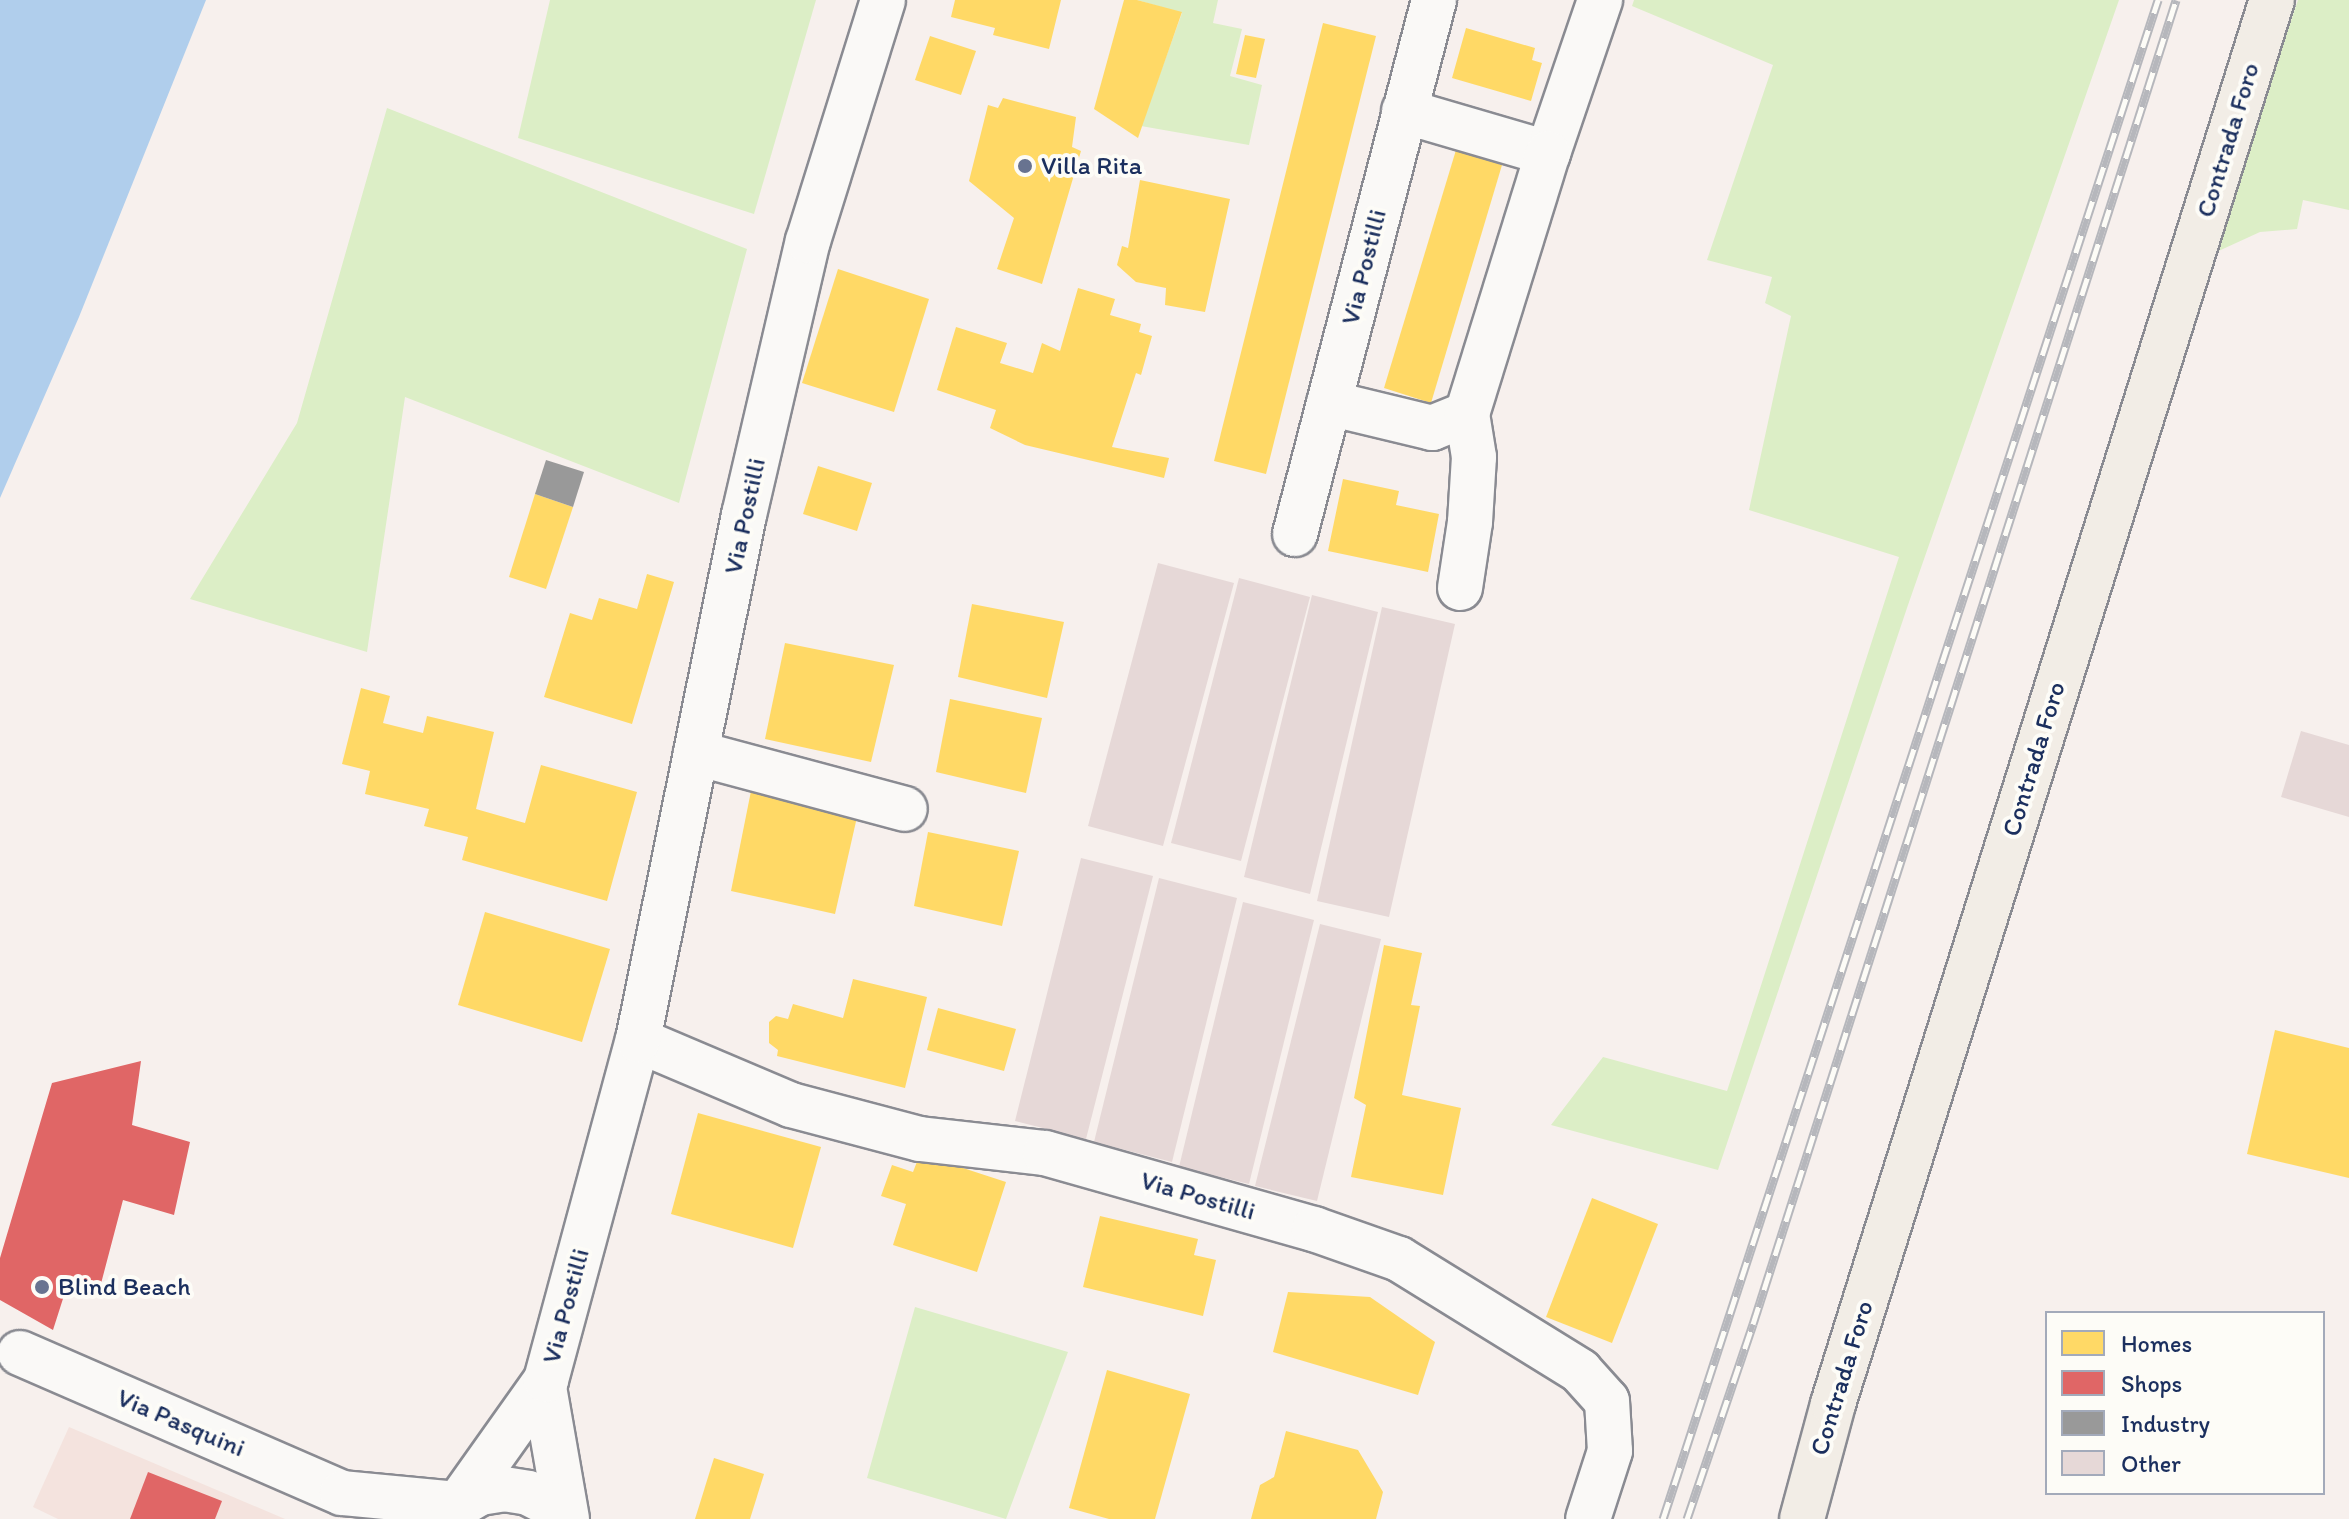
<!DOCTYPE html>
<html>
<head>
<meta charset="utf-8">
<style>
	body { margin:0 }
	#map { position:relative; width:2349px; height:1519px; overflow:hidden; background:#f7f0ed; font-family:Itim,sans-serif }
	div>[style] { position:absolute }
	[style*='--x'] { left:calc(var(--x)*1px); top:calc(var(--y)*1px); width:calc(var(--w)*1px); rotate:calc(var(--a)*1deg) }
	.built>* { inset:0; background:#f4e3de }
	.green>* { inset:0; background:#dceec6 }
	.water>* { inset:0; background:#b0ceec }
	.homes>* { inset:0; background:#ffd966 }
	.shops>* { inset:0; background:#e06666 }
	.industry>* { inset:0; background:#999 }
	.building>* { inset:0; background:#e6d8d7 }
	.roads { filter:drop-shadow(2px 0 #8a8b92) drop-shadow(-2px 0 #8a8b92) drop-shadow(0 2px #8a8b92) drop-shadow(0 -2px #8a8b92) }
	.minor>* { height:44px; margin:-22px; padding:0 22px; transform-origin:22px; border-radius:22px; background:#faf9f7 }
	.major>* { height:44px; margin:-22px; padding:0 22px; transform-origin:22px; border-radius:22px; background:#f2ede6 }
	.rail>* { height:9px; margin-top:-4.5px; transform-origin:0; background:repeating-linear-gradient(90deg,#fdfcf7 0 18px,#b6b7bc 0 36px); box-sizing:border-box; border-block:2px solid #b6b7bc }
	.dots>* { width:22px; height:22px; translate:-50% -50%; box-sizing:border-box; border:4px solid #fdfcf7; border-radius:50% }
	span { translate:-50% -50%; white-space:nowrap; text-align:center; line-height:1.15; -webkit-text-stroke:8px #fdfcf7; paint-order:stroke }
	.street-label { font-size:26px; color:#1b2f5e }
	.poi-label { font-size:26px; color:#1b2f5e }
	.left { translate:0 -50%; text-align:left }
	.legend { position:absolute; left:2045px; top:1311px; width:280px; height:184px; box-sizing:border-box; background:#fdfcf7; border:2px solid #a3aaba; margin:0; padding:10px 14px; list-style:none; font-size:24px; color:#1b2f5e }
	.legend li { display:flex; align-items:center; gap:16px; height:40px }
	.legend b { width:40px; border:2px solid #a3aaba }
</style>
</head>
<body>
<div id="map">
	<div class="built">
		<div style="clip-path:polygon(69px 1427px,285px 1519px,58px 1519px,33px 1507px)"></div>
	</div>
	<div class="green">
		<div style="clip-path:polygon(550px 0,816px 0,754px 214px,518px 138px)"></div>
		<div style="clip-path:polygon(1137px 0,1218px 0,1213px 23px,1242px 29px,1230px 76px,1262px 85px,1249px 145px,1141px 126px,1182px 13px)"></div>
		<div style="clip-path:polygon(1634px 0,2119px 0,1908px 605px,1718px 1170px,1551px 1125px,1603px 1057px,1727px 1091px,1899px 557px,1749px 510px,1791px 316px,1765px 303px,1772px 277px,1707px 260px,1773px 65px,1632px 6px)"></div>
		<div style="clip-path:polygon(2298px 0,2349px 0,2349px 210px,2303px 200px,2297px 229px,2260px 232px,2212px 254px)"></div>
		<div style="clip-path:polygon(387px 108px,747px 249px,679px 503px,405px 397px,367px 652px,190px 599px,297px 423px)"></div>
		<div style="clip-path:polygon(915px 1307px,1068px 1352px,1006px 1519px,867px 1478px)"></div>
	</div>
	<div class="water">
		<div style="clip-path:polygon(0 0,206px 0,79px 317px,0 498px)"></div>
	</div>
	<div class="homes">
		<div style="clip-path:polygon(955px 0,1061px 0,1049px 49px,993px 35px,995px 28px,951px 17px)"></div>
		<div style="clip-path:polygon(1124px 0,1137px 0,1182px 12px,1138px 138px,1094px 109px)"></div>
		<div style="clip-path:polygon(1323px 23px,1376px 36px,1266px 474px,1214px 461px)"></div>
		<div style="clip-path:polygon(1466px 28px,1535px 48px,1532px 60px,1542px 63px,1531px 101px,1452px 78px)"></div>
		<div style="clip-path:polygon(1245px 35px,1265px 39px,1256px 78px,1236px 74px)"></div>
		<div style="clip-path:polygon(930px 36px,976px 51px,961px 95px,915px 80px)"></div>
		<div style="clip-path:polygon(1003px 98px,1076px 117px,1072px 147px,1081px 151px,1042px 284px,997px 269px,1014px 218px,969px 181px,988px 105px,998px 108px)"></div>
		<div style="clip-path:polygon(1456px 150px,1502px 165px,1431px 403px,1384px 388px)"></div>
		<div style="clip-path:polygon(1140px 180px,1230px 199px,1205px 312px,1165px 305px,1166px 288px,1136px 282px,1117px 265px,1122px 246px,1128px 248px)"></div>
		<div style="clip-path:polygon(838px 269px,929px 299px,894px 412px,802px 383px)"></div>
		<div style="clip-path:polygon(1078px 288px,1115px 299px,1110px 315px,1141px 324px,1139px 332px,1152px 336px,1141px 375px,1136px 373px,1112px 447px,1169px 458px,1164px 478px,1025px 445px,990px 428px,996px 410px,937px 390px,956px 327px,1007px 343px,1000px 363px,1033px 373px,1042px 343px,1060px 351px)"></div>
		<div style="clip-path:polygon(818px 466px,872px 483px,857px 531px,803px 514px)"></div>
		<div style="clip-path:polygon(1343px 479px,1399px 491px,1396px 505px,1439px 514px,1428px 572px,1328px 551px)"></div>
		<div style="clip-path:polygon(535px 494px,573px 507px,546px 589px,509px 577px)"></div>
		<div style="clip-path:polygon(647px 574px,674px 582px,632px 724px,544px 697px,570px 613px,592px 620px,599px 598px,637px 609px)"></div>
		<div style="clip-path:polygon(972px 604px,1064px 622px,1047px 698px,958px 677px)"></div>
		<div style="clip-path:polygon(785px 643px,894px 665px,871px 762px,765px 739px)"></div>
		<div style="clip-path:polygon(361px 688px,390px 696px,383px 723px,423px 733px,427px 716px,494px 732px,476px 809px,525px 823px,541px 765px,637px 792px,607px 901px,462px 860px,468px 837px,424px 826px,429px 809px,365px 794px,370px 771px,342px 764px)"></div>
		<div style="clip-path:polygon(950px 699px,1042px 718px,1026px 793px,936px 772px)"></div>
		<div style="clip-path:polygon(751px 791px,857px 817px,835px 914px,731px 891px)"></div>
		<div style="clip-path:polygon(928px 832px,1019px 851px,1002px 926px,914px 906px)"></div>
		<div style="clip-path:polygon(485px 912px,610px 949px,582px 1042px,458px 1005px)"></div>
		<div style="clip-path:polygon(1384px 945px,1422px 953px,1411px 1005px,1420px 1006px,1402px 1095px,1461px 1108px,1443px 1195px,1351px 1177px,1366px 1105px,1354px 1098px)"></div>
		<div style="clip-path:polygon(853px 979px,927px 997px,905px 1088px,777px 1056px,778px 1050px,769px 1043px,769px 1022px,776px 1016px,788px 1019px,793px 1004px,843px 1018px)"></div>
		<div style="clip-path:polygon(938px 1008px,1016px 1029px,1004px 1071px,927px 1050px)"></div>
		<div style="clip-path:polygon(2275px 1030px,2349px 1048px,2349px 1178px,2247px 1154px)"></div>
		<div style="clip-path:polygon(698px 1113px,821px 1147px,793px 1248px,671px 1214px)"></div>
		<div style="clip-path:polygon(920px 1154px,1006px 1182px,977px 1272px,893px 1245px,906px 1204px,881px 1196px,892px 1165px,913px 1172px)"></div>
		<div style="clip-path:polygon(1592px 1198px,1658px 1224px,1612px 1343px,1546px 1317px)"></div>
		<div style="clip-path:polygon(1100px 1216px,1198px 1239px,1194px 1255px,1216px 1260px,1203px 1316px,1083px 1287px)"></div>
		<div style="clip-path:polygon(1288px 1292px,1370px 1297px,1435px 1342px,1418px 1395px,1273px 1352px)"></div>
		<div style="clip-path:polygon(1107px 1370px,1190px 1394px,1155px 1519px,1109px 1519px,1069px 1508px)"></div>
		<div style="clip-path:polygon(1286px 1431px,1358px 1450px,1383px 1492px,1376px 1519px,1251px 1519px,1260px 1485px,1274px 1477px)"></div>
		<div style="clip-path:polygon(714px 1458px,764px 1474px,750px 1519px,695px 1519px)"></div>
	</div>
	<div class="shops">
		<div style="clip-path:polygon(141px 1061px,132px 1125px,190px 1142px,174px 1215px,123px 1200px,98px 1295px,68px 1283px,53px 1330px,0 1300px,0 1258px,52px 1083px)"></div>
		<div style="clip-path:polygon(148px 1472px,222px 1501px,215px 1519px,130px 1519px)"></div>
	</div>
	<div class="industry">
		<div style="clip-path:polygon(546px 460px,584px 472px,573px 507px,535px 494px)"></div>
	</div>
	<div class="building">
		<div style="clip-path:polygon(1158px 563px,1234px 583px,1163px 846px,1088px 826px)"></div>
		<div style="clip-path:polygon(1239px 578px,1310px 597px,1241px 861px,1171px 843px)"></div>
		<div style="clip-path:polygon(1312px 595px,1378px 612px,1310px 894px,1244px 877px)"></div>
		<div style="clip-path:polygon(1382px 607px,1455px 624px,1389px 917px,1317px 901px)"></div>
		<div style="clip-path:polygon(2301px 731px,2349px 745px,2349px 817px,2281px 797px)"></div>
		<div style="clip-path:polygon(1081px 858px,1153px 876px,1086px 1139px,1015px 1121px)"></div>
		<div style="clip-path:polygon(1159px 878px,1237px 898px,1172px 1162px,1094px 1142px)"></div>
		<div style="clip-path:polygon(1243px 902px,1314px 920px,1249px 1184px,1179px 1167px)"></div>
		<div style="clip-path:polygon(1320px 924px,1381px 939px,1317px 1201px,1255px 1186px)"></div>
	</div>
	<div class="roads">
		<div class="minor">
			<div style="--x:1404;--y:111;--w:150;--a:16.3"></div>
			<div style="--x:1548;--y:153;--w:162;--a:-71.2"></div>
			<div style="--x:1329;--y:403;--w:106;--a:13.6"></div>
			<div style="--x:1432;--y:428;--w:38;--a:-22"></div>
			<div style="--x:1467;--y:414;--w:273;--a:-72.8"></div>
			<div style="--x:1295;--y:534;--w:552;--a:-75.41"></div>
			<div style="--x:1460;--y:588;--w:67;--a:-81.4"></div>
			<div style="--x:1470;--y:522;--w:65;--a:-86.5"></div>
			<div style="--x:1474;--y:457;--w:44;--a:-99.2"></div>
			<div style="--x:696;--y:753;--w:216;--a:15"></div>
			<div style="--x:638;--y:1040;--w:166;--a:23"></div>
			<div style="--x:791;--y:1105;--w:133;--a:14.8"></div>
			<div style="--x:920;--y:1139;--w:126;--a:6.4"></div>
			<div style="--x:1045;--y:1153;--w:280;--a:15.8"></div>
			<div style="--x:1314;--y:1229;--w:90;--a:19.4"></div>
			<div style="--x:1399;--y:1259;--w:213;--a:31.7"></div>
			<div style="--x:1580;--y:1371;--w:40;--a:48"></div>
			<div style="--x:1607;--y:1401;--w:50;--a:86.6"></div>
			<div style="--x:1610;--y:1451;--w:71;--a:107.9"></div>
			<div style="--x:20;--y:1353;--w:351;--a:23.5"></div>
			<div style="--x:342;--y:1493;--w:117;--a:5.4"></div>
			<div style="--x:544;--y:1387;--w:134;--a:80.1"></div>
			<div style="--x:458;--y:1504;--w:152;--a:-54.6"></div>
			<div style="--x:546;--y:1380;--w:352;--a:-74.9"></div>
			<div style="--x:638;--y:1040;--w:536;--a:-78.59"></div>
			<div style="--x:744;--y:515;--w:281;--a:-76.9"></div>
			<div style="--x:808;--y:241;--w:252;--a:-72.7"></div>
			<div style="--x:453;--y:1509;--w:31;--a:-31"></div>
			<div style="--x:480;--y:1493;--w:24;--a:-9"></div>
			<div style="--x:504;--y:1489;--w:24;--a:9"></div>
			<div style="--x:528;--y:1493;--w:25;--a:27"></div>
			<div style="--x:550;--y:1504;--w:21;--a:45"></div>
		</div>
		<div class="major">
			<div style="--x:1802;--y:1519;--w:119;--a:-74.9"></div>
			<div style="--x:1833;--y:1404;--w:1471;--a:-72.64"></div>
		</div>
	</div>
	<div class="rail">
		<div style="--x:1663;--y:1519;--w:1598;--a:-71.95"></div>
		<div style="--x:1687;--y:1519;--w:206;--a:-71.3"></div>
		<div style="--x:1753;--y:1324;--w:1390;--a:-72.28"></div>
	</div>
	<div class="dots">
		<div style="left:1025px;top:166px;background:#687390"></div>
		<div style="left:42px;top:1287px;background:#687390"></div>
	</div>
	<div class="street-label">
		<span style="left:2228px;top:140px;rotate:-73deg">Contrada Foro</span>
		<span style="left:1364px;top:267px;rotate:-76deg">Via Postilli</span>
		<span style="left:745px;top:516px;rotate:-78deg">Via Postilli</span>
		<span style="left:2034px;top:759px;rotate:-73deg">Contrada Foro</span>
		<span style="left:1198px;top:1196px;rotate:16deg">Via Postilli</span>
		<span style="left:566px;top:1306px;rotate:-75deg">Via Postilli</span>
		<span style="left:1842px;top:1378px;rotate:-73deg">Contrada Foro</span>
		<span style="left:181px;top:1423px;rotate:23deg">Via Pasquini</span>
	</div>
	<div class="poi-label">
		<span class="left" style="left:1041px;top:166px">Villa Rita</span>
		<span class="left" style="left:58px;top:1287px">Blind Beach</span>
	</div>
	<ul class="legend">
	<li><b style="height:22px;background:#ffd966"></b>Homes</li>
	<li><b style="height:22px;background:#e06666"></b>Shops</li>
	<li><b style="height:22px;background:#999"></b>Industry</li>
	<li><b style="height:22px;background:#e6d8d7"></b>Other</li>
	</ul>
</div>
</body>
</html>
